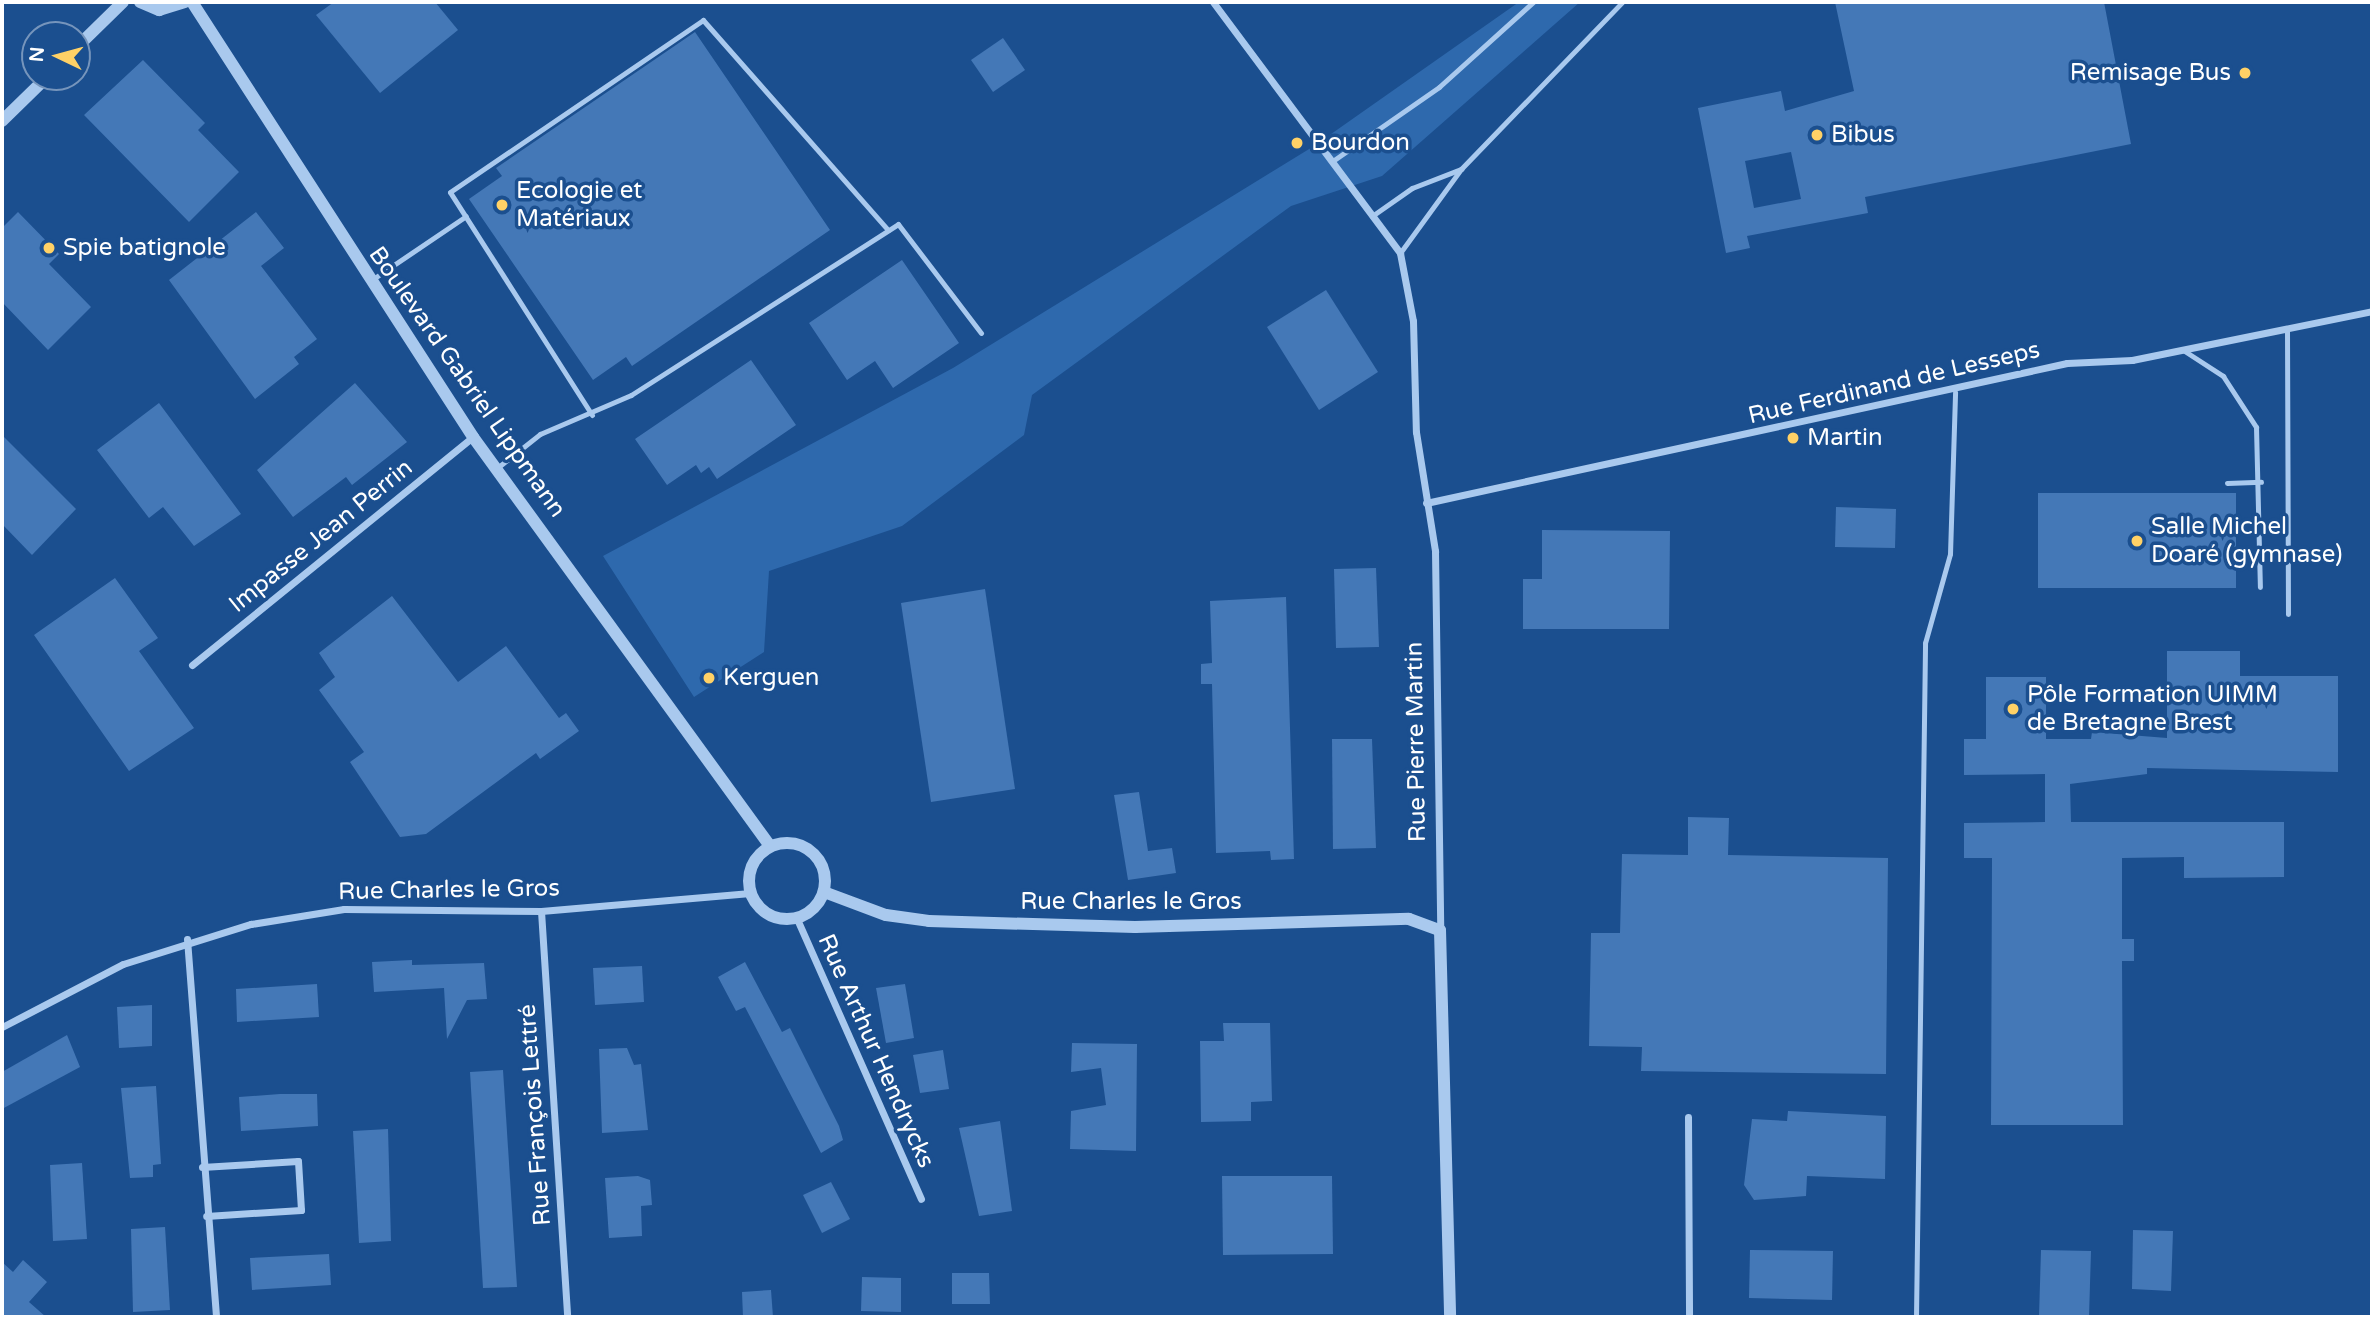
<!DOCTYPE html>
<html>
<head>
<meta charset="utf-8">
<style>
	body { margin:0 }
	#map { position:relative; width:2374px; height:1319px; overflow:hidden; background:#1b4f8f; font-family:"Varela Round",sans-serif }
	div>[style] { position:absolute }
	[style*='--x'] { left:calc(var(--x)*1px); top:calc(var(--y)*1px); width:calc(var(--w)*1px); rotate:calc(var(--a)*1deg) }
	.green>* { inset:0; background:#2e69ad }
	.building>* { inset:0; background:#4478b7 }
	.service>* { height:5px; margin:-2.5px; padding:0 2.5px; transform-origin:2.5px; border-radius:2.5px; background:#a9c9ee }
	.minor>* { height:7px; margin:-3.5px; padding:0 3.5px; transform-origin:3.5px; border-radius:3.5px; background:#a9c9ee }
	.tertiary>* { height:12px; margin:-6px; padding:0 6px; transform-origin:6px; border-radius:6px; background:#a9c9ee }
	.tertiary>.ring { margin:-6px; padding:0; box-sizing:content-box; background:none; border:12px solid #a9c9ee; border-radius:50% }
	.dots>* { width:19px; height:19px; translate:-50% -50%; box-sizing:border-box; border:4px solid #1b4f8f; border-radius:50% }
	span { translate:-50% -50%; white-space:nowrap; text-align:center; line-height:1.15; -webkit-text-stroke:7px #1b4f8f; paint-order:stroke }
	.poi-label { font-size:24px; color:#fff }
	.right { translate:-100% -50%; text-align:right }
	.left { translate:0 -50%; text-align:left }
	.street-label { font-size:24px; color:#fff }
	.frame { position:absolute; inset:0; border:4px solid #fff; pointer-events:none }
	.north { position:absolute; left:21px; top:21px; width:70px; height:70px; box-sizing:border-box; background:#1b4f8f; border:2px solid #7695bc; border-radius:50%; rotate:275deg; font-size:19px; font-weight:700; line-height:28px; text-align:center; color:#fff }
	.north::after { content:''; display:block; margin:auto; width:24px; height:32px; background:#ffd166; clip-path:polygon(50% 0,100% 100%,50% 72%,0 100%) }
</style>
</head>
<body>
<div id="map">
	<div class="green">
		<div style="clip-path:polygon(1519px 2px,1580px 2px,1382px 176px,1291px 206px,1032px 395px,1024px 435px,902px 526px,769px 571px,764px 652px,694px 697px,603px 556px,953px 368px,1314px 146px)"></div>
	</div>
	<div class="building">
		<div style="clip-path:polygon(334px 2px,435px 2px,458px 30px,380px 93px,316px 15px)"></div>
		<div style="clip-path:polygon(evenodd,1835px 2px,2104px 2px,2131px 144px,1865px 197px,1868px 213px,1747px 236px,1750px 248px,1726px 253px,1698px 108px,1781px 91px,1785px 111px,1854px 91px,1835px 2px,1791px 152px,1801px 199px,1754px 208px,1745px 161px,1791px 152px)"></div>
		<div style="clip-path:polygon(695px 32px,830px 230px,632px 366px,626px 357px,593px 380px,469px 199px,502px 176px,496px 168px)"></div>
		<div style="clip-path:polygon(1003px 38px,1025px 70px,993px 92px,971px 60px)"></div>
		<div style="clip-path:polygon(143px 60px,205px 123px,198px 130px,239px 172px,189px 222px,84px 115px)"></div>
		<div style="clip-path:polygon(18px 212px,59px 254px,49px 264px,91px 307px,48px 350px,2px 302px,2px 228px)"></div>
		<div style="clip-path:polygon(256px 212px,284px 248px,261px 266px,317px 339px,294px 357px,299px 364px,255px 399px,169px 280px)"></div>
		<div style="clip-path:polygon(902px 260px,959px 343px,893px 388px,875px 361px,847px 380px,809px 323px)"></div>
		<div style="clip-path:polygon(1326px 290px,1378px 372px,1319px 410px,1267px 327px)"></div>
		<div style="clip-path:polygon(751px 360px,796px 425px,717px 479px,709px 467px,701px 473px,696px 465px,667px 485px,635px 439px)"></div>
		<div style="clip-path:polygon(355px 383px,407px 442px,352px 485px,346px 477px,293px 517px,257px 470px)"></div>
		<div style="clip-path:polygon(159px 403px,241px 514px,194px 546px,163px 507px,149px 518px,97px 450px)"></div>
		<div style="clip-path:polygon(2px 435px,76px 509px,32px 555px,2px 524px)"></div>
		<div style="clip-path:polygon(2038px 493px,2236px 493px,2236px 588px,2038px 588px)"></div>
		<div style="clip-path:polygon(1836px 507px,1896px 509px,1895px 548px,1835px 547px)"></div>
		<div style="clip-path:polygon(1542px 530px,1670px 531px,1669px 629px,1523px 629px,1523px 579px,1542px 579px)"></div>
		<div style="clip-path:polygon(1376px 568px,1379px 647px,1336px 648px,1334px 569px)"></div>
		<div style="clip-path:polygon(115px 578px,158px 638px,139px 651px,194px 728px,129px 771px,34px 635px)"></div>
		<div style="clip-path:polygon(985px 589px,1015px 789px,931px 802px,901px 603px)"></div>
		<div style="clip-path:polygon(392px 596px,458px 682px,506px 646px,559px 718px,566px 713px,579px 731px,540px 759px,536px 753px,426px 834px,400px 837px,350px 762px,364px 752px,319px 690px,335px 677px,319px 653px)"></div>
		<div style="clip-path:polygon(1286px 597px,1294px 859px,1271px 860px,1270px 851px,1216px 853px,1212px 684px,1201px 684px,1201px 664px,1212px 663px,1210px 601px)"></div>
		<div style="clip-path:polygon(2167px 651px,2240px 651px,2240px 676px,2338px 676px,2338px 772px,2147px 768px,2147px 774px,2070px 784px,2071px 822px,2284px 822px,2284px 877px,2184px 878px,2184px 857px,2122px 858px,2122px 939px,2134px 939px,2134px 961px,2122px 961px,2123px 1125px,1991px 1125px,1992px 858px,1964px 858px,1964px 823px,2045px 822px,2045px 774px,1964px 775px,1964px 739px,1986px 739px,1986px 677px,2046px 677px,2046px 739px,2091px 739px,2092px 732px,2167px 738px)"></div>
		<div style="clip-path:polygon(1332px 739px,1372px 739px,1376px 848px,1333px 849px)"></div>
		<div style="clip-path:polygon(1139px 792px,1148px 851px,1172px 848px,1176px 873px,1128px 880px,1114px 795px)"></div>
		<div style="clip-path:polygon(1688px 817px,1729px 818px,1728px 855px,1888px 858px,1886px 1074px,1641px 1071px,1642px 1047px,1589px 1046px,1591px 933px,1620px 933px,1622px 854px,1688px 855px)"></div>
		<div style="clip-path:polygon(412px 960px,412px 965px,484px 963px,487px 999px,467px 1000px,447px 1039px,444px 988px,374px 992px,372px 962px)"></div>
		<div style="clip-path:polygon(745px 962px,782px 1032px,790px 1028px,839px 1126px,843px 1140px,821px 1153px,745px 1007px,736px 1011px,718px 977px)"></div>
		<div style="clip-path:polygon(642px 966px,644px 1002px,595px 1005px,593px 968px)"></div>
		<div style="clip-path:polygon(317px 984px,319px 1017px,237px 1022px,236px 989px)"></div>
		<div style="clip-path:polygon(905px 984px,914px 1038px,886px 1043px,876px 988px)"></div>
		<div style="clip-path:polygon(152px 1005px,152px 1046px,119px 1048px,117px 1007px)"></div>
		<div style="clip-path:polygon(1223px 1023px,1270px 1023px,1272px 1101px,1251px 1102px,1251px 1121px,1201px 1122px,1200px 1041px,1224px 1041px)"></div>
		<div style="clip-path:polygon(67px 1035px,80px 1067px,2px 1109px,2px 1072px)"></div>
		<div style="clip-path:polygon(1072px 1043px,1137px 1044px,1136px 1151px,1070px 1149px,1071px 1111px,1106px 1105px,1101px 1068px,1071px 1072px)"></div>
		<div style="clip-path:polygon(627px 1048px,634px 1065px,641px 1064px,648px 1130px,602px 1133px,599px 1049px)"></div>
		<div style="clip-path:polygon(943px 1050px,949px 1089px,920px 1093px,913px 1055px)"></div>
		<div style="clip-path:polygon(503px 1070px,517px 1287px,483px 1288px,470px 1072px)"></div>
		<div style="clip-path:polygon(156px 1086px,161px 1164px,153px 1165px,153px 1177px,130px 1178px,121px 1088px)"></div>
		<div style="clip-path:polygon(280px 1094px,317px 1094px,318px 1126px,241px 1131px,239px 1097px)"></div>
		<div style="clip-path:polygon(1788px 1111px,1886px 1116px,1885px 1179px,1807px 1176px,1806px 1196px,1754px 1200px,1744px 1185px,1752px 1119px,1787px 1121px)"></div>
		<div style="clip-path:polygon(1000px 1121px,1012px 1211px,979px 1216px,959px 1128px)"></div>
		<div style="clip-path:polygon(388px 1129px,391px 1241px,359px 1243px,353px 1131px)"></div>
		<div style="clip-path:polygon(82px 1163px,87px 1239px,53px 1241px,50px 1165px)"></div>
		<div style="clip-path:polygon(638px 1176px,650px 1180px,652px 1205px,641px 1206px,642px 1236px,609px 1238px,605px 1178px)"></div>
		<div style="clip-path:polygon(1222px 1176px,1332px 1176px,1333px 1254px,1223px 1255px)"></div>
		<div style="clip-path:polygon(831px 1182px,850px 1219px,822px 1233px,803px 1195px)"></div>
		<div style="clip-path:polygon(165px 1227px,170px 1310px,133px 1312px,131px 1229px)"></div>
		<div style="clip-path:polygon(2133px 1230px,2173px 1231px,2171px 1291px,2132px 1289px)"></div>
		<div style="clip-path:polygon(1750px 1250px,1833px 1251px,1832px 1300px,1749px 1298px)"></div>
		<div style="clip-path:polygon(2041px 1250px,2091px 1251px,2089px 1317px,2039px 1317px)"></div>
		<div style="clip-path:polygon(329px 1254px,331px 1285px,252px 1290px,250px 1258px)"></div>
		<div style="clip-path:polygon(23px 1260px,47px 1282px,29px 1302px,46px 1317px,2px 1317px,2px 1262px,13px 1272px)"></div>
		<div style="clip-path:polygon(952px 1273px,989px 1273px,990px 1304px,952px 1304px)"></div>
		<div style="clip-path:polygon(862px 1277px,901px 1278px,901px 1312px,861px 1311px)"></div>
		<div style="clip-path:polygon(771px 1290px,773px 1317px,743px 1317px,742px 1292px)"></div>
	</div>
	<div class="service">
		<div style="--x:1334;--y:160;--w:128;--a:-34.8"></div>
		<div style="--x:1439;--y:87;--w:127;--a:-42.1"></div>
		<div style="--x:1372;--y:216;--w:49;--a:-35"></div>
		<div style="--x:1412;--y:188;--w:53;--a:-21.2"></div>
		<div style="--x:1400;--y:253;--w:104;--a:-54"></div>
		<div style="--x:1461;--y:169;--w:232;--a:-46"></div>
		<div style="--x:373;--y:279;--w:112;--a:-34.1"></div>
		<div style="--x:2287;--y:328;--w:286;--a:89.8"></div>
		<div style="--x:2183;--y:350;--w:48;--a:33"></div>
		<div style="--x:2223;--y:376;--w:61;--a:57.1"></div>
		<div style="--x:2256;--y:427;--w:160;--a:88.6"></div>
		<div style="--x:592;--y:415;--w:264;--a:-122.5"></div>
		<div style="--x:450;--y:192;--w:306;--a:-34.2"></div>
		<div style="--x:703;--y:20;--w:280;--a:48.6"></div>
		<div style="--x:497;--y:468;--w:55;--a:-38.3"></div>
		<div style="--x:540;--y:434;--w:99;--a:-23.2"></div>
		<div style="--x:631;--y:395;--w:317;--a:-32.6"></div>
		<div style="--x:898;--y:224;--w:137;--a:52.7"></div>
		<div style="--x:2227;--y:483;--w:34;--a:-2"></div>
		<div style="--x:1916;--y:1317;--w:674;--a:-89.23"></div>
		<div style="--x:1925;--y:643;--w:92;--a:-74.3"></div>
		<div style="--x:1950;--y:554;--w:162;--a:-88.2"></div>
	</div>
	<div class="minor">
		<div style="--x:1213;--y:2;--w:313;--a:53.3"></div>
		<div style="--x:1400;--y:253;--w:69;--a:79.2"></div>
		<div style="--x:1413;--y:321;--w:111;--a:88.5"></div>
		<div style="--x:1416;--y:432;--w:121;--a:80.9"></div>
		<div style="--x:1435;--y:551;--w:379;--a:89.2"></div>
		<div style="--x:1426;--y:503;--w:656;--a:-12.32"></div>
		<div style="--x:2067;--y:363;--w:65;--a:-2.6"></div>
		<div style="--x:2132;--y:360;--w:245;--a:-11.5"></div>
		<div style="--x:192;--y:665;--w:362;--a:-39.1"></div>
		<div style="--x:541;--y:911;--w:407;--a:86.3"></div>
		<div style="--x:797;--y:919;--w:306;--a:66.1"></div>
		<div style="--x:187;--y:939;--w:379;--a:85.6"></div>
		<div style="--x:2;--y:1027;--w:136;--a:-27.5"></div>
		<div style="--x:123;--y:964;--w:134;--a:-17.4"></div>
		<div style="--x:251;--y:924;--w:94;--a:-9.2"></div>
		<div style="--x:344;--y:909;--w:197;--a:0.6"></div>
		<div style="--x:541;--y:911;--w:210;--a:-4.9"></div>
		<div style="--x:1688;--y:1117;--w:200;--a:89.7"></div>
		<div style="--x:202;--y:1167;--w:96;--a:-3.6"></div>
		<div style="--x:298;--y:1161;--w:49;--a:86.5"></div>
		<div style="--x:301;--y:1210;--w:95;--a:176.4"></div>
	</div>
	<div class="tertiary">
		<div style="--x:140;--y:2;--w:21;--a:23"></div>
		<div style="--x:159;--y:10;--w:27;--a:-17"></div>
		<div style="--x:192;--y:2;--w:518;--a:57.14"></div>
		<div style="--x:473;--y:437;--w:505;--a:54.01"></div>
		<div style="--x:77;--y:47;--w:64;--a:-44.4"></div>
		<div style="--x:2;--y:121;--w:63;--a:-44.4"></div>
		<div class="ring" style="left:749px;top:843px;width:64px;height:64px"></div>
		<div style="--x:824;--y:892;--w:66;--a:20.4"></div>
		<div style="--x:886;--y:915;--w:43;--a:7.9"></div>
		<div style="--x:929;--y:921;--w:206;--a:1.7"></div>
		<div style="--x:1135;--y:927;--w:274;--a:-1.7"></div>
		<div style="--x:1409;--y:919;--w:33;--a:20"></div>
		<div style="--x:1440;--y:930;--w:387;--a:88.5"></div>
	</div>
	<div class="dots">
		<div style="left:2245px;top:73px;background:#ffd166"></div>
		<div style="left:1817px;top:135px;background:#ffd166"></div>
		<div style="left:1297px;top:143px;background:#ffd166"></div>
		<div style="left:502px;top:205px;background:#ffd166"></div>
		<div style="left:49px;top:248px;background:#ffd166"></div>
		<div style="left:1793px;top:438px;background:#ffd166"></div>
		<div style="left:2137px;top:541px;background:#ffd166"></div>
		<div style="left:709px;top:678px;background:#ffd166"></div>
		<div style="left:2013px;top:709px;background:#ffd166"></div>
	</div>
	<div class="poi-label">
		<span class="right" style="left:2231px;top:73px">Remisage Bus</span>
		<span class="left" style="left:1831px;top:135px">Bibus</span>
		<span class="left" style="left:1311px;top:143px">Bourdon</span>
		<span class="left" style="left:516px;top:205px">Ecologie et<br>Matériaux</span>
		<span class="left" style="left:63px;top:248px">Spie batignole</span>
		<span class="left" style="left:1807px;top:438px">Martin</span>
		<span class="left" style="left:2151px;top:541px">Salle Michel<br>Doaré (gymnase)</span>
		<span class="left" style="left:723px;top:678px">Kerguen</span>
		<span class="left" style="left:2027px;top:709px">Pôle Formation UIMM<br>de Bretagne Brest</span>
	</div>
	<div class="street-label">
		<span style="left:467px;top:382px;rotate:55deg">Boulevard Gabriel Lippmann</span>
		<span style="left:1894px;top:383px;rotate:-13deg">Rue Ferdinand de Lesseps</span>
		<span style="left:321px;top:536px;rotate:-39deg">Impasse Jean Perrin</span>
		<span style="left:1416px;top:742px;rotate:-91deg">Rue Pierre Martin</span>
		<span style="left:449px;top:890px;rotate:-1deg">Rue Charles le Gros</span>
		<span style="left:1131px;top:902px">Rue Charles le Gros</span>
		<span style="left:876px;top:1051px;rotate:66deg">Rue Arthur Hendrycks</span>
		<span style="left:535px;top:1115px;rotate:-94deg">Rue François Lettré</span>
	</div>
	<div class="frame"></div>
	<div class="north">N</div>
</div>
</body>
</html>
